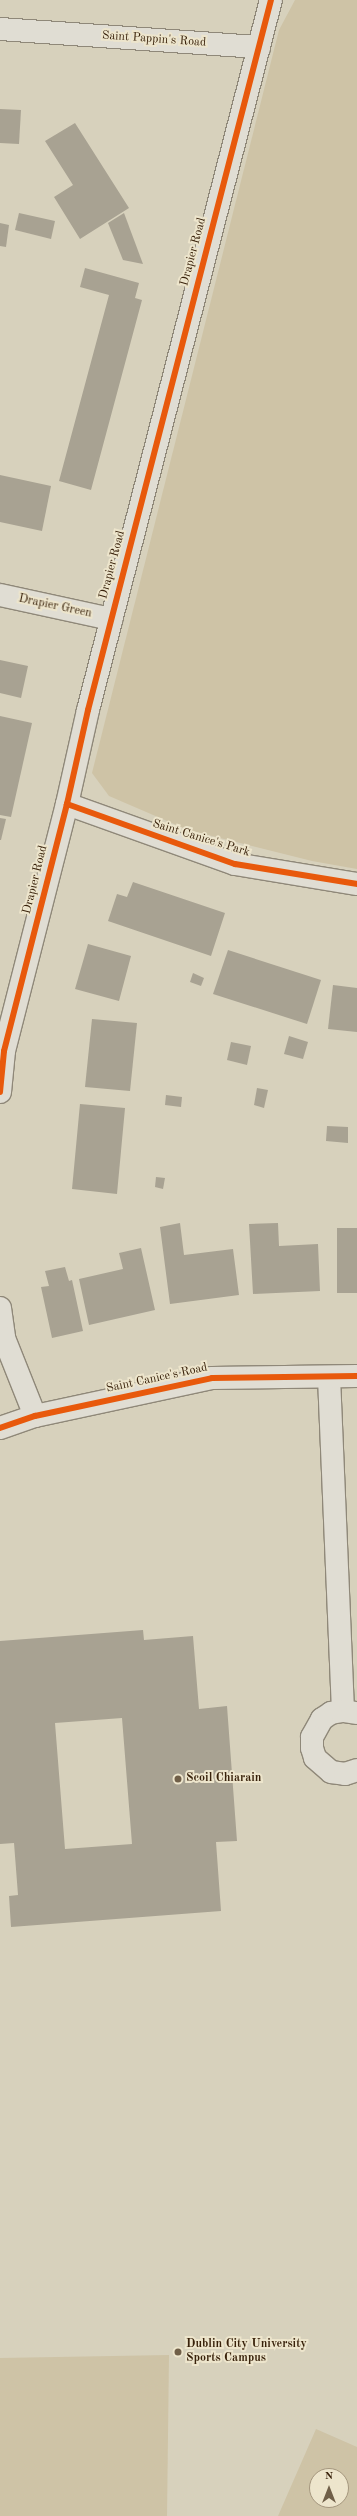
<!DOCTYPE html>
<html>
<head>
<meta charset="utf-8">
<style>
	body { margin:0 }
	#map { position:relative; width:357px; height:2516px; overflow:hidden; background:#d7d1bc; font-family:"Old Standard TT",serif }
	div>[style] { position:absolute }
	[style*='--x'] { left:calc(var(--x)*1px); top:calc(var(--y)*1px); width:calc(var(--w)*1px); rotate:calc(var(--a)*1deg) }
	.green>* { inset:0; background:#cec3a6 }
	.building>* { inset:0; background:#a8a292 }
	.roads { filter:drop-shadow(1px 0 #8f8879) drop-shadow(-1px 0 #8f8879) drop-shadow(0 1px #8f8879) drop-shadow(0 -1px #8f8879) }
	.minor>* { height:22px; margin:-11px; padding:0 11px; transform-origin:11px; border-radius:11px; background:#e0ddd3 }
	.cycleway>* { height:6px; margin:-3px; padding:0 3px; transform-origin:3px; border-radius:3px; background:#e8590c }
	.dots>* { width:11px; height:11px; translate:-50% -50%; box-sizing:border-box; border:2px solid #ede5cc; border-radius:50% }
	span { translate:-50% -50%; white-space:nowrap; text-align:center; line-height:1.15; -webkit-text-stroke:4px #ede5cc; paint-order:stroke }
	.street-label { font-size:12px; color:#38210a }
	.poi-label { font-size:12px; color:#38210a; font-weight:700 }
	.left { translate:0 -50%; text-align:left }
	.north { position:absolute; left:309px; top:2468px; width:40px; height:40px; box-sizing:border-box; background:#ede5cc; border:1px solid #a5977e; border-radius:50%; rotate:0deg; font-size:11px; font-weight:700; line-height:16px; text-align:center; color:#38210a }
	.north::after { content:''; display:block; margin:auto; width:14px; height:18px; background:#705f48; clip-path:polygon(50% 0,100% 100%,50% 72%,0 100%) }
</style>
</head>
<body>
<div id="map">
	<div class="green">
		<div style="clip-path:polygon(295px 0,357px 0,357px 869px,312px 861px,188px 830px,109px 796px,92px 773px,279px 30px)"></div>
		<div style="clip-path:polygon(169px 2355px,167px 2516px,0 2516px,0 2358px)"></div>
		<div style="clip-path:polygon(evenodd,316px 2429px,357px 2447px,357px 2516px,278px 2516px,316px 2429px,317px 2476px,341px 2476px,341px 2500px,317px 2500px,317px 2476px)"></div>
	</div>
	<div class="building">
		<div style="clip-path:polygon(0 109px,21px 110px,19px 144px,0 143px)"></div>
		<div style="clip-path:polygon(75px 123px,129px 208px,80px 239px,54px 197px,73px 185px,45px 141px)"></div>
		<div style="clip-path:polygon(19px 213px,55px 221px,51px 239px,15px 230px)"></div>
		<div style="clip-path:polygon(124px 213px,143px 264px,123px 260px,108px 223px)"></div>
		<div style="clip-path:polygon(0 223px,9px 225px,6px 247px,0 246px)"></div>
		<div style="clip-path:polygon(85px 268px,139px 283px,135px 298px,142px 300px,91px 490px,59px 481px,109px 295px,80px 287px)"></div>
		<div style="clip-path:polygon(0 475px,51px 486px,42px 531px,0 522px)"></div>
		<div style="clip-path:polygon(0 660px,28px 666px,21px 698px,0 693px)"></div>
		<div style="clip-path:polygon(0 716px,32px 723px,11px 817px,0 815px)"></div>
		<div style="clip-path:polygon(0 818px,6px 819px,1px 840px,0 840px)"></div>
		<div style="clip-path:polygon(133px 882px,225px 913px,211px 956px,108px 921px,117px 894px,127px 897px)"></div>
		<div style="clip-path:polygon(88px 944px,131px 956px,119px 1001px,75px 989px)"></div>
		<div style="clip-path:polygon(228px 950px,321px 980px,307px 1024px,213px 994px)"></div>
		<div style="clip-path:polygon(193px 973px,204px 978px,201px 986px,190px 982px)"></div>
		<div style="clip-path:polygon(333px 985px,357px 988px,357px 1032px,328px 1029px)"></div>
		<div style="clip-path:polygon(92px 1019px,137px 1023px,130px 1091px,85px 1087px)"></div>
		<div style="clip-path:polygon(289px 1036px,308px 1042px,303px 1059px,284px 1054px)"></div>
		<div style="clip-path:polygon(231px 1042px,251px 1046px,247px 1065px,227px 1060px)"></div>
		<div style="clip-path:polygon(257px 1088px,268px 1090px,264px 1108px,254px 1105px)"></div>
		<div style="clip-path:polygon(166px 1095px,182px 1097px,181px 1107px,165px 1105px)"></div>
		<div style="clip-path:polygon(80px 1104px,125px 1108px,117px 1194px,72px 1189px)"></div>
		<div style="clip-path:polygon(327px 1126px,348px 1127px,348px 1143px,326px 1141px)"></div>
		<div style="clip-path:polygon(156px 1177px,165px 1178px,163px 1189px,155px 1187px)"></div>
		<div style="clip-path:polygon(180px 1223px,184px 1255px,233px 1249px,239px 1295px,170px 1304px,160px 1227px)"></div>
		<div style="clip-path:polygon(278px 1223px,279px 1246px,318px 1244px,320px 1291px,253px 1294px,249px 1224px)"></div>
		<div style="clip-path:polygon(337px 1228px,357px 1228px,357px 1293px,337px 1293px)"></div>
		<div style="clip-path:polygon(141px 1248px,155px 1310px,89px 1325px,79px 1279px,123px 1269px,119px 1253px)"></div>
		<div style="clip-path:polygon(65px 1267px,69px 1281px,72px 1280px,83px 1331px,52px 1338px,41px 1287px,49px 1286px,45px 1271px)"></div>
		<div style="clip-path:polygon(evenodd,143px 1630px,144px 1640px,193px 1636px,199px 1709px,227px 1706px,237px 1841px,216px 1842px,221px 1911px,11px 1927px,9px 1896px,18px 1895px,14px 1843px,0 1844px,0 1641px,143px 1630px,122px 1718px,132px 1844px,65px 1849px,55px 1723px,122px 1718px)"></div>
	</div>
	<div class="roads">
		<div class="minor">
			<div style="--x:0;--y:29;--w:260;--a:4"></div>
			<div style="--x:0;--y:595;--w:114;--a:12.2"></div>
			<div style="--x:67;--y:804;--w:178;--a:19.7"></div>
			<div style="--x:235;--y:864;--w:124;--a:9.3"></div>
			<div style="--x:0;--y:1092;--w:41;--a:-84.4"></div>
			<div style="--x:4;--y:1051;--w:255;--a:-75.7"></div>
			<div style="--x:67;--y:804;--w:96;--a:-77.4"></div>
			<div style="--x:88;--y:710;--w:733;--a:-75.55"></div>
			<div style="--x:0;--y:1308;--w:30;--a:82"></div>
			<div style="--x:4;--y:1338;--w:84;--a:68.3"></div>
			<div style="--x:329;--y:1377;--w:334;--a:87.6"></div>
			<div style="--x:0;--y:1428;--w:37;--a:-19"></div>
			<div style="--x:35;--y:1416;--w:181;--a:-12.1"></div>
			<div style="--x:212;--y:1378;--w:145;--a:-0.8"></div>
			<div style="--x:356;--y:1713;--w:13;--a:-171"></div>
			<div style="--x:343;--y:1711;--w:12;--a:171"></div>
			<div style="--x:331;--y:1713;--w:11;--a:146"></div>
			<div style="--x:322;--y:1719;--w:21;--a:119"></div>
			<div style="--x:312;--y:1737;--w:11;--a:90"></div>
			<div style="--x:312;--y:1748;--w:10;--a:73"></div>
			<div style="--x:315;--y:1758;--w:21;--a:41"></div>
			<div style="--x:331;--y:1772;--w:14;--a:8"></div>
			<div style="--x:345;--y:1774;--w:13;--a:-18"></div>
		</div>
	</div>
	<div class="cycleway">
		<div style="--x:67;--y:804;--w:178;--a:19.7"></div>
		<div style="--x:235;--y:864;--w:124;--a:9.3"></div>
		<div style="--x:0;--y:1092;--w:41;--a:-84.4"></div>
		<div style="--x:4;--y:1051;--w:255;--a:-75.7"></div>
		<div style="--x:67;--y:804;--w:96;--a:-77.4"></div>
		<div style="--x:88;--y:710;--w:733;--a:-75.55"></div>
		<div style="--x:0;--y:1428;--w:37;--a:-19"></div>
		<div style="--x:35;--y:1416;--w:181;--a:-12.1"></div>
		<div style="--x:212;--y:1378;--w:145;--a:-0.8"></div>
	</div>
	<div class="dots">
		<div style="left:178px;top:1779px;background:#705f48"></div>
		<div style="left:178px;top:2352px;background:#705f48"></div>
	</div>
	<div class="street-label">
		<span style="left:154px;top:40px;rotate:4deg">Saint Pappin's Road</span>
		<span style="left:194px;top:252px;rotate:-75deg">Drapier Road</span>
		<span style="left:113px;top:565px;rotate:-75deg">Drapier Road</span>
		<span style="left:55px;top:607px;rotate:12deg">Drapier Green</span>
		<span style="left:201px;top:839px;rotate:17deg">Saint Canice's Park</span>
		<span style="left:36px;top:880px;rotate:-76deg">Drapier Road</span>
		<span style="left:157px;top:1379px;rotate:-12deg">Saint Canice's Road</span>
	</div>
	<div class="poi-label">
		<span class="left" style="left:186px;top:1779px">Scoil Chiarain</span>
		<span class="left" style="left:186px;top:2352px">Dublin City University<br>Sports Campus</span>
	</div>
	<div class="north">N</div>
</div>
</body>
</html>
